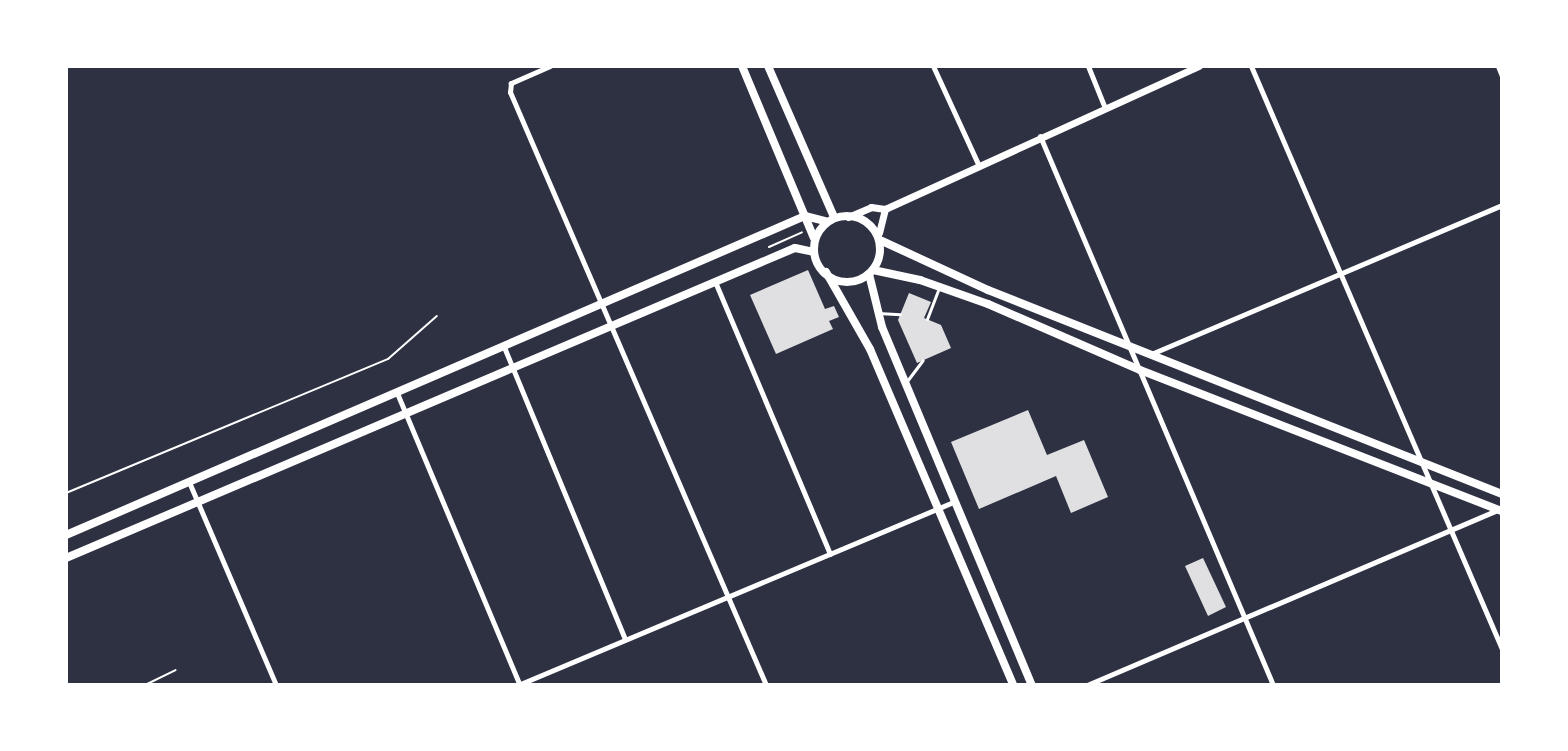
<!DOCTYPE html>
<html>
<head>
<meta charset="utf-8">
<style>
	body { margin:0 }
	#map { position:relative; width:1568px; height:751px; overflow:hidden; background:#2d3142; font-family:"Fira Sans",sans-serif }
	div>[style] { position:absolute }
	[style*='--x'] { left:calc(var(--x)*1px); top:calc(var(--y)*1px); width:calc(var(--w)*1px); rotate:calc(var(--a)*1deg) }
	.building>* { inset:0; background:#e0e0e3 }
	.path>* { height:2px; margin:-1px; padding:0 1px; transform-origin:1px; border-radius:1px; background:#fff }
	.service>* { height:3px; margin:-1.5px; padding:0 1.5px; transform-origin:1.5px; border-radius:1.5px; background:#fff }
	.minor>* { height:5px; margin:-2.5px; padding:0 2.5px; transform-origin:2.5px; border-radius:2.5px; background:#fff }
	.tertiary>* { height:7px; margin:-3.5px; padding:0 3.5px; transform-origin:3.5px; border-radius:3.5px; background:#fff }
	.secondary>* { height:8px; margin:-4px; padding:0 4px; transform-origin:4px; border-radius:4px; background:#fff }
	.primary>* { height:8px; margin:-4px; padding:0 4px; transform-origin:4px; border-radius:4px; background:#fff }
	.primary>.ring { margin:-4px; padding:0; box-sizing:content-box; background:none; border:8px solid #fff; border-radius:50% }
	span { translate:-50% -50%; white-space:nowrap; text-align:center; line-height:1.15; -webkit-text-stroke:4.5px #fff; paint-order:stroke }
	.frame { position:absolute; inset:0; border:68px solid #fff; pointer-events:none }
</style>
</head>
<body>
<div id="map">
	<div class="building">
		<div style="clip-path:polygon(808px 270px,825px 309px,834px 306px,839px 317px,829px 321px,833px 329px,776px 354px,750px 295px)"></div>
		<div style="clip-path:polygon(909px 293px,931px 302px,924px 318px,941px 325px,951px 348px,917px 363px,898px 320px)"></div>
		<div style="clip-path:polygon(1028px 410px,1047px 455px,1084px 440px,1108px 497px,1071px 513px,1056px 476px,979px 509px,951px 442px)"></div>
		<div style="clip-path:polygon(1203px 558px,1226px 607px,1208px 616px,1185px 566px)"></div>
	</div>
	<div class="path">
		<div style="--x:769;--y:247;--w:36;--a:-24"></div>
		<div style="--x:66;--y:493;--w:349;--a:-22.6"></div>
		<div style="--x:388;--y:359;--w:65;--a:-41.3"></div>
		<div style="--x:145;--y:685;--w:34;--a:-26"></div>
	</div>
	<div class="service">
		<div style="--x:878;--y:313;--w:22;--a:3"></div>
		<div style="--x:927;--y:319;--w:34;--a:-69"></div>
		<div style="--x:907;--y:381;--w:26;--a:-53"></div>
	</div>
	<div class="minor">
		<div style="--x:550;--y:66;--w:43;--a:156.4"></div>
		<div style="--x:511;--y:83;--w:9;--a:96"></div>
		<div style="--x:510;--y:92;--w:646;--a:66.65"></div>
		<div style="--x:933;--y:66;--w:108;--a:65.3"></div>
		<div style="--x:1088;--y:66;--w:45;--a:68"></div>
		<div style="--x:1251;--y:66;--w:635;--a:66.71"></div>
		<div style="--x:1498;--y:66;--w:11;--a:68"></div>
		<div style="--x:1040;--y:136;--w:596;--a:67"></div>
		<div style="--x:716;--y:284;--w:293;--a:67.1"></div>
		<div style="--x:504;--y:347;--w:316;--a:67.5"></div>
		<div style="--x:1151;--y:354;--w:381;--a:-23"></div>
		<div style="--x:397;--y:393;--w:317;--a:67.2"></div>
		<div style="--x:189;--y:482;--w:221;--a:66.8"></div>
		<div style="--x:518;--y:685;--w:474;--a:-22.8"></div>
		<div style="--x:1087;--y:685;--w:449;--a:-23.1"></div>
	</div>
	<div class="tertiary">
		<div style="--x:848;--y:217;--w:25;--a:-23"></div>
		<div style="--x:871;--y:207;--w:14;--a:8"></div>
		<div style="--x:885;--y:209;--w:345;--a:-24.5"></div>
		<div style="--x:879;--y:233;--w:25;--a:-76"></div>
	</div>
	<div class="secondary">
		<div style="--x:826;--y:272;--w:89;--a:60.3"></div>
		<div style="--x:870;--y:349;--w:365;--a:66.9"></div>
		<div style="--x:869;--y:274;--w:55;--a:76.2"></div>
		<div style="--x:882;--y:327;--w:388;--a:67.3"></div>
		<div style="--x:66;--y:535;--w:805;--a:-23.35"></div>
		<div style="--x:805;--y:216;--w:21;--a:14"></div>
		<div style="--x:66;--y:558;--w:792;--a:-23.04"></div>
		<div style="--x:795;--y:248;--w:19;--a:12"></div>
	</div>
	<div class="primary">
		<div style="--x:742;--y:66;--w:186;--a:67.3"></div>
		<div style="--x:768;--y:66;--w:165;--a:66.4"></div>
		<div class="ring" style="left:814px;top:216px;width:58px;height:58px"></div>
		<div style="--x:882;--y:241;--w:117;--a:24.8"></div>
		<div style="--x:988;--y:290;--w:553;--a:21.65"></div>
		<div style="--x:873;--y:270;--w:48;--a:12"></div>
		<div style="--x:920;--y:280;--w:72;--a:19.4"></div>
		<div style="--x:988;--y:304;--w:166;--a:23.5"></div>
		<div style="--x:1140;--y:370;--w:388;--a:21.3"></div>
	</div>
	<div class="frame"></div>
</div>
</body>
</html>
